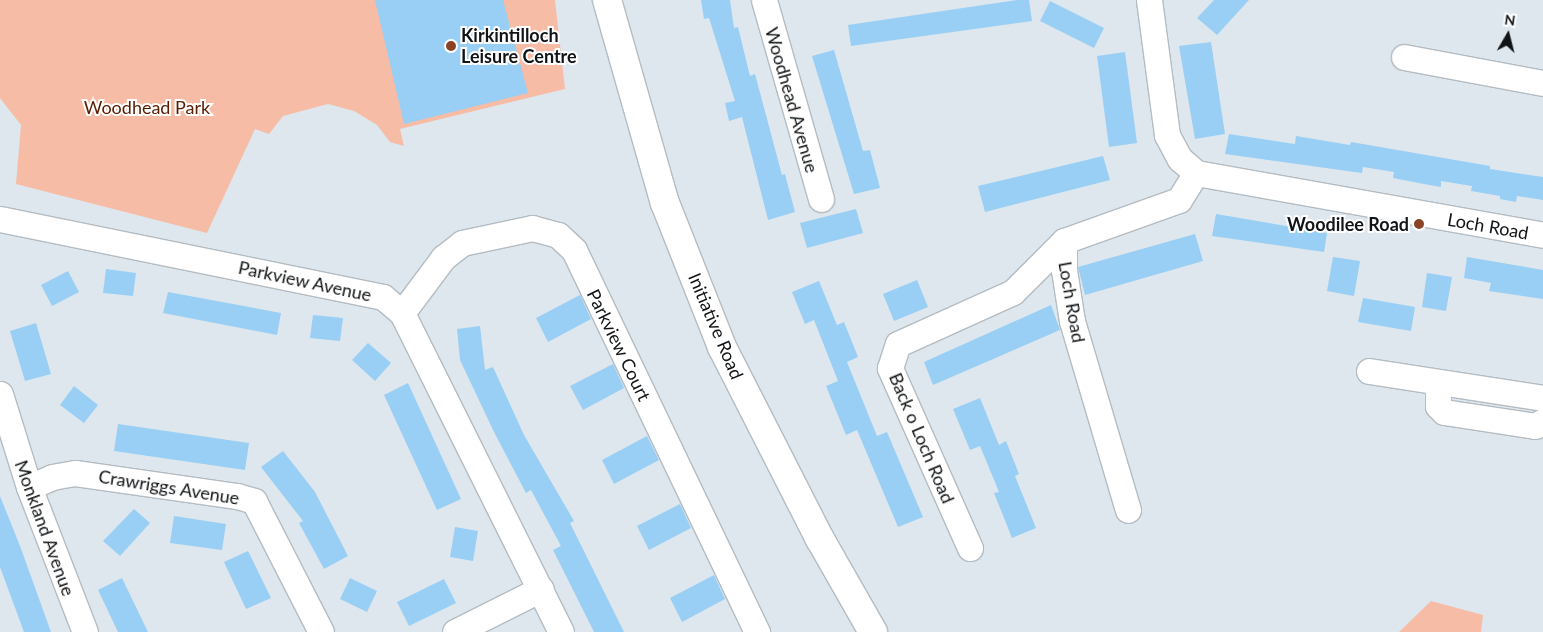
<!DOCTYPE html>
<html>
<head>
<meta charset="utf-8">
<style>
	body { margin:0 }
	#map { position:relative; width:1543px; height:632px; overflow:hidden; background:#dee7ed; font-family:Lato,sans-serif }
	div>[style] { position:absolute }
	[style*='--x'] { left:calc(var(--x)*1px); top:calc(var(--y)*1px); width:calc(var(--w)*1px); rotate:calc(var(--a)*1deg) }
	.green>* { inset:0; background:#f7bca5 }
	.building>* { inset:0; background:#99cff5 }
	.roads { filter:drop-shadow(1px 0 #b4bcc2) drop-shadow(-1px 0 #b4bcc2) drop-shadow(0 1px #b4bcc2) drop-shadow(0 -1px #b4bcc2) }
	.minor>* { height:25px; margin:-12.5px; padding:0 12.5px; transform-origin:12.5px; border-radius:12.5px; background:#fff }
	.major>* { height:28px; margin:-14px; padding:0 14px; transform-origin:14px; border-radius:14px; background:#fff }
	.dots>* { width:14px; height:14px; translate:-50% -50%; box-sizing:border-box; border:2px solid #fff; border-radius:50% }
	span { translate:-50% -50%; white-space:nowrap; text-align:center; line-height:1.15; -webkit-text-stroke:4px #fff; paint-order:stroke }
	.poi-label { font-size:18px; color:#111416; font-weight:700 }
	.left { translate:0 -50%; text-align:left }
	.right { translate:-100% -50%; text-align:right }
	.street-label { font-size:18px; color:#111416 }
	.park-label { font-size:18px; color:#581d00 }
	.north { position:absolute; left:1483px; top:10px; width:50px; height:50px; -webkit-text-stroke:4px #fff; paint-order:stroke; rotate:8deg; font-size:14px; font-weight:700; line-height:20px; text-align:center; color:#111416 }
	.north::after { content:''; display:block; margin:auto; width:18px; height:22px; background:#111416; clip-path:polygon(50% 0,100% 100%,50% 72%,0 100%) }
</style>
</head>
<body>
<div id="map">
	<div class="green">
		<div style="clip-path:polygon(0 0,555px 0,565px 89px,400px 129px,404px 146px,390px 142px,377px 125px,354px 111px,328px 104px,283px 116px,269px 134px,255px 129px,207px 233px,16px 184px,21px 125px,0 98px)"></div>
		<div style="clip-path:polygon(1431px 601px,1483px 615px,1481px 632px,1399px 632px)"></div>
	</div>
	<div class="building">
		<div style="clip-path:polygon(375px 0,503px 0,528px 93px,404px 124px)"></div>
		<div style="clip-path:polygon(701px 0,730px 0,734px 28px,738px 27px,750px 76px,755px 74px,782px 175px,785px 174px,795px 212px,768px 220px,742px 117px,729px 121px,725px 103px,735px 101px,709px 18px,704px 19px)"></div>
		<div style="clip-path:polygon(1017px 0,1029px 0,1032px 21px,851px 46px,848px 25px)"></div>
		<div style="clip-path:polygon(1214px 0,1249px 0,1217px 35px,1197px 18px)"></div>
		<div style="clip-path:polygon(1050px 1px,1104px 28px,1094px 48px,1040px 21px)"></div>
		<div style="clip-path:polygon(1211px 42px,1225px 134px,1195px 139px,1179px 46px)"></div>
		<div style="clip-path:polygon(834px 50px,863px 151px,870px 150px,880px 188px,854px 194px,812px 56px)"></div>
		<div style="clip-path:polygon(1125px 52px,1137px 143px,1109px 147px,1097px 56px)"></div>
		<div style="clip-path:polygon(1229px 134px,1295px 144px,1296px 136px,1350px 145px,1351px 142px,1490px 166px,1490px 169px,1543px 177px,1543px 200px,1517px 196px,1516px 202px,1500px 199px,1500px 196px,1471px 191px,1472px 186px,1441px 181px,1441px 187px,1424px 184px,1393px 178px,1394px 172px,1363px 167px,1362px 173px,1225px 154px)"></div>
		<div style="clip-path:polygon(1103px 156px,1110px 180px,985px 212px,978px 186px)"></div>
		<div style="clip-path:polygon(856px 209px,863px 233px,807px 248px,800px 223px)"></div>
		<div style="clip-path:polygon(1216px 214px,1327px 233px,1324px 252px,1212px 236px)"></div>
		<div style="clip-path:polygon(1195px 234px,1203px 261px,1085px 295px,1078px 267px)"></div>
		<div style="clip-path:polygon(1333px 257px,1360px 261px,1354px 296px,1327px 291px)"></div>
		<div style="clip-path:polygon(1467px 257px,1543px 270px,1543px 299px,1489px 291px,1491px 283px,1464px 278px)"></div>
		<div style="clip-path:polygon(106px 269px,136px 273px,133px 296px,103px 293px)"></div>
		<div style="clip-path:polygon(68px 271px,79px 292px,52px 306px,41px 285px)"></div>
		<div style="clip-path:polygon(1427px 273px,1452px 277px,1446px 311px,1422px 307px)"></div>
		<div style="clip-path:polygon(917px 280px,928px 307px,894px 321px,883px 294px)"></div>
		<div style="clip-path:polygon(819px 281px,837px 325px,844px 322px,858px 357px,847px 362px,877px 436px,887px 432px,923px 517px,898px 527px,857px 430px,846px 435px,826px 386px,838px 381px,814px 320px,805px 324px,792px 292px)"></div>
		<div style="clip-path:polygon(168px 292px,281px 313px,277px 335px,163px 313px)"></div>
		<div style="clip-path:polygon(580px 295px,591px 319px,548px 342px,536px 318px)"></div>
		<div style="clip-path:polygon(1363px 298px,1415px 307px,1411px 331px,1358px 322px)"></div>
		<div style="clip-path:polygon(1051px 305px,1060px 330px,933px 385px,924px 362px)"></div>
		<div style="clip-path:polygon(313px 315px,343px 318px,340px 341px,310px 338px)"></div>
		<div style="clip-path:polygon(36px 323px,51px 374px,25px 381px,10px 331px)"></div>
		<div style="clip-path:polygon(480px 326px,485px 370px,493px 367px,524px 435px,574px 521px,570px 523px,624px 632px,594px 632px,553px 550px,561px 546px,531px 490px,526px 493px,494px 432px,460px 360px,457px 329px)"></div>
		<div style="clip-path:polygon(368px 343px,391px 363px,375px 381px,352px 360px)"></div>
		<div style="clip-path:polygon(613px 364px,624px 388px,583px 410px,570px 386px)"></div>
		<div style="clip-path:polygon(408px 383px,461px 499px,437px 510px,384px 395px)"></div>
		<div style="clip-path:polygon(74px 386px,98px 405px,84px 423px,60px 405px)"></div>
		<div style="clip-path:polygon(980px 398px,999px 445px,1006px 441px,1019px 474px,1015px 476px,1036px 528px,1012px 538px,994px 493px,999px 492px,980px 446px,970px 450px,953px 409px)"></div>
		<div style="clip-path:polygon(118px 424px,249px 443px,245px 470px,114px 451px)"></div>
		<div style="clip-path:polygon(647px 436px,659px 460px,614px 484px,602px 460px)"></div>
		<div style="clip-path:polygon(283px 451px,315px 492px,348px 556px,324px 569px,299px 523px,303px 521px,261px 467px)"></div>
		<div style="clip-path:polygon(0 496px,20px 546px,51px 632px,24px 632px,0 567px)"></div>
		<div style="clip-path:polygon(680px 504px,691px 528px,649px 550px,637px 526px)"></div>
		<div style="clip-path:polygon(134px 509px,150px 523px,120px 556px,103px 541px)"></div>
		<div style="clip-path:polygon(174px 516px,226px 524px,222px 550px,170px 543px)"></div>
		<div style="clip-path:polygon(455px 527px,478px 531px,473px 561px,450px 557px)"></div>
		<div style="clip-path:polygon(248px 551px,271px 598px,246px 609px,224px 562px)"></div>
		<div style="clip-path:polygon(714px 575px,725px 599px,682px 622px,670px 598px)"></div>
		<div style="clip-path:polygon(122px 578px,148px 632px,118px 632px,98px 590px)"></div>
		<div style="clip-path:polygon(350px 578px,377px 591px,367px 612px,340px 599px)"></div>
		<div style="clip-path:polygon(444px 579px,456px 603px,409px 626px,397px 602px)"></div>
	</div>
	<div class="roads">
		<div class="minor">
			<div style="--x:764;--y:0;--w:207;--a:74"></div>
			<div style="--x:1149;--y:0;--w:136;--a:82.4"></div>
			<div style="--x:1167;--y:135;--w:27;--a:62"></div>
			<div style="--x:1180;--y:159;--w:21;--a:41"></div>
			<div style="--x:1196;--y:173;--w:352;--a:10.1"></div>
			<div style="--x:1404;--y:57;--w:141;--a:10.6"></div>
			<div style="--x:0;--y:219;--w:391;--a:11.5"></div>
			<div style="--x:383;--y:297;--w:25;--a:40"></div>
			<div style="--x:402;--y:313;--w:356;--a:63.5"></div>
			<div style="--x:1064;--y:241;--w:29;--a:90"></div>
			<div style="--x:1064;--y:270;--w:52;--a:81.1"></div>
			<div style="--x:1072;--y:321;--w:197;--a:73.5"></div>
			<div style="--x:402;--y:313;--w:69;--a:-53.3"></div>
			<div style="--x:443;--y:258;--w:24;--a:-38"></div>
			<div style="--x:462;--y:243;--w:72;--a:-12.1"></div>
			<div style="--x:532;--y:228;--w:27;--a:15"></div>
			<div style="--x:558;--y:235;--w:22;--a:43"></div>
			<div style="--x:574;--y:250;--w:424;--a:64.4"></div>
			<div style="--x:1369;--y:371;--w:176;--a:8.8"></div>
			<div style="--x:1438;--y:382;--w:24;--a:90"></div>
			<div style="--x:1438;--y:406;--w:8;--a:45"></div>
			<div style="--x:1444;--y:412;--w:92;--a:8.7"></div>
			<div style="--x:1535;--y:426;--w:9;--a:-32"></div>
			<div style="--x:0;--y:394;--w:97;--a:72.7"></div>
			<div style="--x:29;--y:487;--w:155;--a:68.9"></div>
			<div style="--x:29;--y:487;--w:25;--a:-23"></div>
			<div style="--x:52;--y:477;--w:23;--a:-10"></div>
			<div style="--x:75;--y:473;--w:164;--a:8.1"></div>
			<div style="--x:237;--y:496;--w:18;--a:16"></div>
			<div style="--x:254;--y:501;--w:147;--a:62.9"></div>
			<div style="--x:970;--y:548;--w:197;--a:-114"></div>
			<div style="--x:890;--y:368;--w:25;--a:-72"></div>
			<div style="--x:898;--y:344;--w:126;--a:-24.3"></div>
			<div style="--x:1013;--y:292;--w:72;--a:-45"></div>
			<div style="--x:1064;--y:241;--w:122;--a:-19.6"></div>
			<div style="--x:1179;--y:200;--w:32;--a:-58"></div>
			<div style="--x:455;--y:632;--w:96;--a:-26.6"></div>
		</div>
		<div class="major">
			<div style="--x:607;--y:0;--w:211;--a:74.1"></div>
			<div style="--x:665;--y:203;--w:155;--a:68.4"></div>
			<div style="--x:722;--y:347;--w:216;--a:63"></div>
			<div style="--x:820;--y:539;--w:107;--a:60.3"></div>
		</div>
	</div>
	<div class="dots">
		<div style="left:451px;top:46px;background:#8c4325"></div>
		<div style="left:1419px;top:224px;background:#8c4325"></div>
	</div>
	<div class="poi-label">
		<span class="left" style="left:461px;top:46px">Kirkintilloch<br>Leisure Centre</span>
		<span class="right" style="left:1409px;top:224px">Woodilee Road</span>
	</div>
	<div class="street-label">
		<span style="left:792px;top:100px;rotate:74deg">Woodhead Avenue</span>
		<span style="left:1488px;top:226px;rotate:10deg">Loch Road</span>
		<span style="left:305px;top:281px;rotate:12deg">Parkview Avenue</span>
		<span style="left:1072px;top:302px;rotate:80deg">Loch Road</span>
		<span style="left:716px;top:326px;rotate:67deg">Initiative Road</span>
		<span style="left:619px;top:345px;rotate:64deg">Parkview Court</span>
		<span style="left:922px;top:438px;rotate:67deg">Back o Loch Road</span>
		<span style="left:169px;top:487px;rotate:9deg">Crawriggs Avenue</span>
		<span style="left:45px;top:528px;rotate:70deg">Monkland Avenue</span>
	</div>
	<div class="park-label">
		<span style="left:147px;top:107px">Woodhead Park</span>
	</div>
	<div class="north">N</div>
</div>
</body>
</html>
